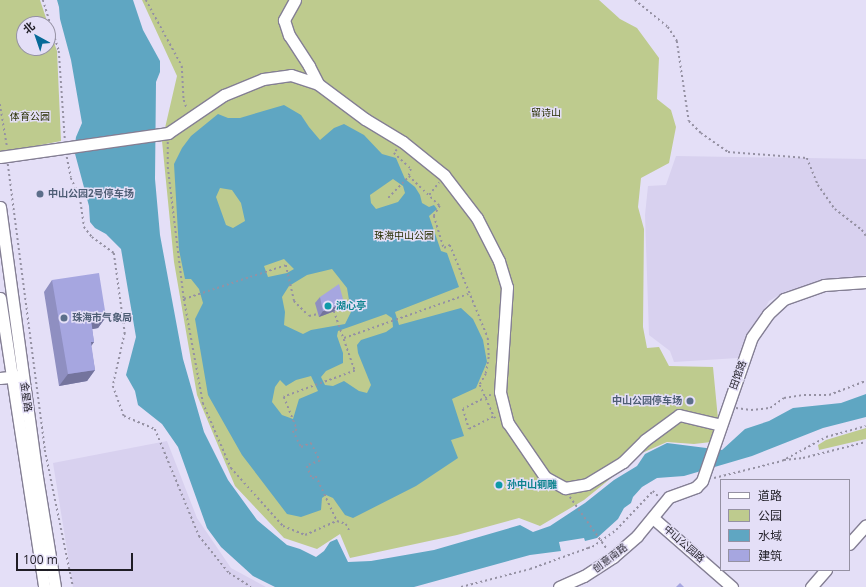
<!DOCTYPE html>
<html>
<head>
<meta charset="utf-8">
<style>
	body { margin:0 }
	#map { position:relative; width:866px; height:587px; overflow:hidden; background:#e4dff7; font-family:"Open Sans","Noto Sans SC",sans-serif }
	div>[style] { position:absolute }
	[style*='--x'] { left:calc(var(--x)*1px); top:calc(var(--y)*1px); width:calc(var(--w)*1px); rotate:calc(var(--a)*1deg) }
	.built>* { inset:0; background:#d8d1ef }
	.green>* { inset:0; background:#becb8e }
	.water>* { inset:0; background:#5fa6c2 }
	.path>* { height:1.5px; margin-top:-0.75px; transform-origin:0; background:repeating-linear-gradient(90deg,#9591a3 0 2px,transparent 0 5px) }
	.roads { filter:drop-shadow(1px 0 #847f94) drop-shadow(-1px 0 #847f94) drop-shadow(0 1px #847f94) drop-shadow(0 -1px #847f94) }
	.minor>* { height:11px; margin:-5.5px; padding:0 5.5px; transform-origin:5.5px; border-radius:5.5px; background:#fff }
	.wall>* { inset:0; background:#8f8fc1 }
	.shaded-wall>* { inset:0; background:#74749d }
	.building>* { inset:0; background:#a6a6e0 }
	.dots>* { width:11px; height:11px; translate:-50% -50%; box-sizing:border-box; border:2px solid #e4dff7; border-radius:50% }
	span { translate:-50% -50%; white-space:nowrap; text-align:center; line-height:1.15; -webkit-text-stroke:3px #e4dff7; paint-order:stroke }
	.park-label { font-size:10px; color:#272e00 }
	.service-label { font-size:10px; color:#4e5e75; font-weight:700 }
	.left { translate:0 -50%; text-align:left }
	.right { translate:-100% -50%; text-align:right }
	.culture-label { font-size:10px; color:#0d838f; font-weight:700 }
	.street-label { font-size:10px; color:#1f1d25 }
	.legend { position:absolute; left:720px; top:479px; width:130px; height:92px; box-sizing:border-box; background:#e4dff7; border:1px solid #9591a3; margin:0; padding:5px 7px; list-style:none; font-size:12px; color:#1f1d25 }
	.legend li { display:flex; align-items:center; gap:8px; height:20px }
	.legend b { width:20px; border:1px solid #9591a3 }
	.north { position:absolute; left:16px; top:16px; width:40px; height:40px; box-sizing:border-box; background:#e4dff7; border:1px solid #9591a3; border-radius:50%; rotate:320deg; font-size:11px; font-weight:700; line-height:16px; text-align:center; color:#1f1d25 }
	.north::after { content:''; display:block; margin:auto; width:14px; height:18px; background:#076a98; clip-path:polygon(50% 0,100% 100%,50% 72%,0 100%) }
	.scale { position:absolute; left:16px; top:553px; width:117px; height:18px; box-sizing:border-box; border:2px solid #1f1d25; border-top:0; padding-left:5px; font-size:12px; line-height:14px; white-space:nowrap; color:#1f1d25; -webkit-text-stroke:3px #e4dff7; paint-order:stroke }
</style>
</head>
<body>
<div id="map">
	<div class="built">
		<div style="clip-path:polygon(676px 156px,866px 159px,866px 275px,786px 291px,769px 301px,738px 358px,674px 362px,670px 351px,649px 335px,645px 215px,648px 186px,666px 185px)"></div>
		<div style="clip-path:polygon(167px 441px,197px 518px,231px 568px,266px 587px,73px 587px,53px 463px)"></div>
	</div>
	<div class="green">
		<div style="clip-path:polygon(0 0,40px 0,48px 24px,24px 24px,24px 48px,48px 48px,48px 25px,57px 51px,61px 141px,0 153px)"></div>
		<div style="clip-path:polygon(142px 0,599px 0,620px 19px,637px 28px,659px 58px,657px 99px,671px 110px,676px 127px,669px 163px,641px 178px,638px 207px,644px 229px,643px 327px,647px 348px,659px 347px,669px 366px,713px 367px,718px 419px,711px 442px,694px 444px,667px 442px,642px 453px,584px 500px,540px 526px,519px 518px,457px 535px,350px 558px,340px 534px,317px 549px,284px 538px,235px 486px,197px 395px,174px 262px,162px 141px,177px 76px)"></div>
		<div style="clip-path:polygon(866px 428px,866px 439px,819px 450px,818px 445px,826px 440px)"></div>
	</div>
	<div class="water">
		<div style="clip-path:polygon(57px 0,133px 0,143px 30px,160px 61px,160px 72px,156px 82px,155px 179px,160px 235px,183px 359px,204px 432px,228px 480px,257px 520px,287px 545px,300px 549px,316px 557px,324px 551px,330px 542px,337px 539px,348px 562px,371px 561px,434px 550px,520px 525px,533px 532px,550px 526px,585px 503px,614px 480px,637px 466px,645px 454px,667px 443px,722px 450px,745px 429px,769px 421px,793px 408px,841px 403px,866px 394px,866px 417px,823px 428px,752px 456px,684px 476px,657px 478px,642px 487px,633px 497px,631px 503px,624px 508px,618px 519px,597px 538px,585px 541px,584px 538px,559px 542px,561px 551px,530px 555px,414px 587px,275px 587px,253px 576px,221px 547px,207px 528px,178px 447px,162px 424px,138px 405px,135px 391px,126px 375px,136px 337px,121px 249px,106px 234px,95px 228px,90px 222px,89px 206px,74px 150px,76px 137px,82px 123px,71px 60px,60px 19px,59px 7px)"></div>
		<div style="clip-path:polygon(evenodd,284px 105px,301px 115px,309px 127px,320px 140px,334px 128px,344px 124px,364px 135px,382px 154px,396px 158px,405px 179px,415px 187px,420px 195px,422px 203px,429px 207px,434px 205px,437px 209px,429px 216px,441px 251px,447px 253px,459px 287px,395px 312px,399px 325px,461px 308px,473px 319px,483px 340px,487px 362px,476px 388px,452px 399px,464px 436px,451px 440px,458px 458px,416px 486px,353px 518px,345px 515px,333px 498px,326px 495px,322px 498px,321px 510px,301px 517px,287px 514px,242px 455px,208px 395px,195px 319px,203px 303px,199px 289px,191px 279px,185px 279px,179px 250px,174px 164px,182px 148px,191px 136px,218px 114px,228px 118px,240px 118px,284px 105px,393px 179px,403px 186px,405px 193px,398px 202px,376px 209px,371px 203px,370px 195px,393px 179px,284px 105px,220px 188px,232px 190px,241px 203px,245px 221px,233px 228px,226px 225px,216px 197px,220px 188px,284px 105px,284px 259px,294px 269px,287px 273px,268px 277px,264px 266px,284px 259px,284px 105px,332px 269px,347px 288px,351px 312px,345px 324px,311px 330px,303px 334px,284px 325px,285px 312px,282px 297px,289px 286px,307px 275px,332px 269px,284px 105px,386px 314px,392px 318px,393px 327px,386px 332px,361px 340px,357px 345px,358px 353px,371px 385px,367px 393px,359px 391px,344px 381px,333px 386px,325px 385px,321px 377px,326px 371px,343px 363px,343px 353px,337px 336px,338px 331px,386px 314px,284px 105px,311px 376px,318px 391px,299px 399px,293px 419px,282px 415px,272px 402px,275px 387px,280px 380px,286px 386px,296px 380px,311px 376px)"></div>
	</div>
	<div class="path">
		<div style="--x:43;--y:0;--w:53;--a:72.6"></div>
		<div style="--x:59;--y:51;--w:88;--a:86.1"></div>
		<div style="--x:146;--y:0;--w:75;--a:61.4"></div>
		<div style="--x:182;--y:66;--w:34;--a:87"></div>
		<div style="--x:184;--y:100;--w:9;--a:72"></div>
		<div style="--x:635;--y:0;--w:43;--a:39.3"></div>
		<div style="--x:668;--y:27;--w:17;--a:57"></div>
		<div style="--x:677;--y:41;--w:81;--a:81.5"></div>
		<div style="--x:689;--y:121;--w:17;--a:45"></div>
		<div style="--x:701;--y:133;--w:33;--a:35"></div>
		<div style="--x:728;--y:152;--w:79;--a:4.3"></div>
		<div style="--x:807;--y:158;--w:29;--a:68"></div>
		<div style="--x:818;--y:185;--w:29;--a:55"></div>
		<div style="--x:835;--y:209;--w:34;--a:38"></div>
		<div style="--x:862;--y:230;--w:7;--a:56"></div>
		<div style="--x:0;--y:104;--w:43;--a:80.5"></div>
		<div style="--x:168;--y:142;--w:25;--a:90"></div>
		<div style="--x:168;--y:167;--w:133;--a:83.1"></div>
		<div style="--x:184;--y:299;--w:106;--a:79.6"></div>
		<div style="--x:203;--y:403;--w:71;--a:66.7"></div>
		<div style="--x:231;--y:468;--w:78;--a:48.1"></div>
		<div style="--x:283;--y:526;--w:24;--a:22"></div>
		<div style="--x:305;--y:535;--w:35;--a:-24"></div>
		<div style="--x:397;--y:150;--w:4;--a:135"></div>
		<div style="--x:394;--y:153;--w:23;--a:43"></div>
		<div style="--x:411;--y:169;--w:7;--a:106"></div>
		<div style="--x:409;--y:176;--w:43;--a:44.1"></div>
		<div style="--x:440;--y:206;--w:12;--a:121"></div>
		<div style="--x:434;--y:216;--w:34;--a:73"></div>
		<div style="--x:444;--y:248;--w:7;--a:-27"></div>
		<div style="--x:450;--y:245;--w:100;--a:67.8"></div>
		<div style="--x:488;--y:338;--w:19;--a:87"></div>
		<div style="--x:489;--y:357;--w:17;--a:100"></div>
		<div style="--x:486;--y:374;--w:13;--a:119"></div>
		<div style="--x:480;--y:385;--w:35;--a:66"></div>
		<div style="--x:494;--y:417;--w:4;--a:34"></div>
		<div style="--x:67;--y:157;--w:21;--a:79"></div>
		<div style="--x:71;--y:178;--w:21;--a:65"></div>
		<div style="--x:80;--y:197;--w:30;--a:82"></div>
		<div style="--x:84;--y:227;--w:13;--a:51"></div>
		<div style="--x:92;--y:237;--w:27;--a:36"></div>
		<div style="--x:114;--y:253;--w:81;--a:82.2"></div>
		<div style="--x:125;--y:333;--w:54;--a:102.8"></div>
		<div style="--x:113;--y:386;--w:32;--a:70"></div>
		<div style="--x:124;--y:416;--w:34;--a:23"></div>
		<div style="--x:155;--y:429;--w:116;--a:67.6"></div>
		<div style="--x:199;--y:536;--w:48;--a:51"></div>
		<div style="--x:229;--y:573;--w:26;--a:32"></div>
		<div style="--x:8;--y:164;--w:288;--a:82.6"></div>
		<div style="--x:45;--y:450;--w:140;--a:78.4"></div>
		<div style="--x:429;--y:195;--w:16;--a:-52"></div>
		<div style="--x:388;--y:198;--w:30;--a:-46"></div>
		<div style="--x:184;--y:299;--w:108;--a:-18.4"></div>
		<div style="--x:286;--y:265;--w:37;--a:77"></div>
		<div style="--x:294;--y:301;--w:21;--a:45"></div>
		<div style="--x:309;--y:316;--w:9;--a:-13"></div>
		<div style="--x:334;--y:311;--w:64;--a:70.7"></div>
		<div style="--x:355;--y:371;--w:76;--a:159.9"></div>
		<div style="--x:284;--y:397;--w:35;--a:68"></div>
		<div style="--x:297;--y:430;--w:4;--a:166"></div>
		<div style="--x:293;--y:431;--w:18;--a:63"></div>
		<div style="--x:301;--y:447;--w:11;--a:-22"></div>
		<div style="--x:311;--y:443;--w:20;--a:63"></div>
		<div style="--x:320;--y:461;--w:14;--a:159"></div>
		<div style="--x:307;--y:466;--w:14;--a:69"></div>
		<div style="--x:312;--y:479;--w:5;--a:-37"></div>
		<div style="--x:316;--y:476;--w:50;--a:65"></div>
		<div style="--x:337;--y:521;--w:9;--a:18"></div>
		<div style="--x:346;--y:524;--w:7;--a:63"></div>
		<div style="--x:344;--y:338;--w:132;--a:-19.5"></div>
		<div style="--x:491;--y:395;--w:31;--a:153"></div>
		<div style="--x:463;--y:409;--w:21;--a:73"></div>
		<div style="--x:469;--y:429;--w:27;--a:-27"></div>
		<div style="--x:736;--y:408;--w:15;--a:8"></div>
		<div style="--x:751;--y:410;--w:19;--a:-6"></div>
		<div style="--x:770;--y:408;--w:17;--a:-36"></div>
		<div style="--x:784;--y:398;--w:20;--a:-9"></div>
		<div style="--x:804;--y:395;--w:25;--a:0"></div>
		<div style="--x:829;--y:395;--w:40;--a:-21"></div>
		<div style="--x:784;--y:460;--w:19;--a:-6"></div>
		<div style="--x:803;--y:458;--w:65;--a:-14.3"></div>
		<div style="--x:714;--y:478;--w:70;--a:-14"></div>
		<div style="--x:782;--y:461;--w:50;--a:-28.6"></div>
		<div style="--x:826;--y:437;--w:41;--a:-15.4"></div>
		<div style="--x:570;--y:497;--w:64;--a:54.6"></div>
		<div style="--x:461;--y:587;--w:71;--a:-14.6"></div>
		<div style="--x:530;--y:569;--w:62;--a:-19.9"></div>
		<div style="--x:588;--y:548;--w:4;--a:-14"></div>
		<div style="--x:592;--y:547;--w:29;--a:-35"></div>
		<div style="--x:616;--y:530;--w:54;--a:-46.5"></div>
		<div style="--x:653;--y:491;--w:7;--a:45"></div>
	</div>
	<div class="roads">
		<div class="minor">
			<div style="--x:295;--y:0;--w:23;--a:119"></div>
			<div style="--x:284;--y:20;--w:16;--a:72"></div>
			<div style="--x:289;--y:35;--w:37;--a:57"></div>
			<div style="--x:309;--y:66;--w:20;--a:63"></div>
			<div style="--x:318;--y:84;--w:59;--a:36.7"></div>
			<div style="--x:365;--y:119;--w:44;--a:31.2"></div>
			<div style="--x:403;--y:142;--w:53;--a:38.8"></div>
			<div style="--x:444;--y:175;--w:54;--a:52.5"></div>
			<div style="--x:477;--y:218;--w:48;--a:62.9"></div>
			<div style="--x:499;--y:261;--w:27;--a:73"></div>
			<div style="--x:507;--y:287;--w:105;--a:93.8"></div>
			<div style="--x:500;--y:392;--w:32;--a:76"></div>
			<div style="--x:508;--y:423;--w:65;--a:55.6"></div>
			<div style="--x:545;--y:477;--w:23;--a:29"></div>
			<div style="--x:565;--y:488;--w:22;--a:-10"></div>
			<div style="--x:587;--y:484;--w:42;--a:-31.4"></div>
			<div style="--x:623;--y:462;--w:31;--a:-45"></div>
			<div style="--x:645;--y:440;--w:42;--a:-36.3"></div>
			<div style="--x:679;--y:415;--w:43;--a:13.4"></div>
			<div style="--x:0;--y:157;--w:170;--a:-8.1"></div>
			<div style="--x:168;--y:133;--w:68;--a:-34.2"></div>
			<div style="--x:224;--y:95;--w:42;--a:-22.3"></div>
			<div style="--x:263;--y:79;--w:28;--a:-8"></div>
			<div style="--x:291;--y:75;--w:28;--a:18"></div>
			<div style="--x:0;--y:207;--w:273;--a:82.2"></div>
			<div style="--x:37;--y:477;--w:111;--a:80.7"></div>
			<div style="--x:0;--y:298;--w:292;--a:81.3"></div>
			<div style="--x:0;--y:378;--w:19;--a:-6"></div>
			<div style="--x:653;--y:518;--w:105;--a:41.1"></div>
			<div style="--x:849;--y:544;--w:25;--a:-48"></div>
			<div style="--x:559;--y:587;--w:27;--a:-24"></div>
			<div style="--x:584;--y:576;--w:35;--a:-33"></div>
			<div style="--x:613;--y:557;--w:32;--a:-41"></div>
			<div style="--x:637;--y:536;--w:50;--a:-50.6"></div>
			<div style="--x:669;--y:497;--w:29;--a:-20"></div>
			<div style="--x:696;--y:487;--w:8;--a:-45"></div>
			<div style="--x:702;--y:481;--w:152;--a:-70.9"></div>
			<div style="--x:752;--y:337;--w:28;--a:-55"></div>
			<div style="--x:768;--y:314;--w:22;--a:-43"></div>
			<div style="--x:784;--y:299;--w:42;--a:-19.3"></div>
			<div style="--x:824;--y:285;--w:42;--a:-4.1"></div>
			<div style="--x:811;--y:587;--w:23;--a:-49"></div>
		</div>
	</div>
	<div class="wall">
		<div style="clip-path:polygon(52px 280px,106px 317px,98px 328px,92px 329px,94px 342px,91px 346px,95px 370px,87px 381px,59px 386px,44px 292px)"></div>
		<div style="clip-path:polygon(320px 297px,344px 303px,340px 309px,319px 317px,315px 303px)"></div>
	</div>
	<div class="shaded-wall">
		<div style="clip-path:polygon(344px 303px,340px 309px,319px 317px,323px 311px)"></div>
		<div style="clip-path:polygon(106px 317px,98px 328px,83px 331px,91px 319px)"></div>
		<div style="clip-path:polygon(91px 342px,94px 342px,86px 353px)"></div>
		<div style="clip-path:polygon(95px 370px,87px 381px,59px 386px,68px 374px)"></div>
	</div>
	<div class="building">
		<div style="clip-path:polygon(99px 273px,106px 317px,91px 319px,94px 342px,91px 342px,95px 370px,68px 374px,52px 280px)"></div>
		<div style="clip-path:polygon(339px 284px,344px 303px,323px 311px,320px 297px)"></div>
		<div style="clip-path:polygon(680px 583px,684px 587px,676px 587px)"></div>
	</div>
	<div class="dots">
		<div style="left:40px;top:194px;background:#5c6f8a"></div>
		<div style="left:328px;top:306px;background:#0f9aa8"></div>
		<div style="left:64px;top:318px;background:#5c6f8a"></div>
		<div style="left:690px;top:401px;background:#5c6f8a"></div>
		<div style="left:499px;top:485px;background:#0f9aa8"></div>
	</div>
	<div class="park-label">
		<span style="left:546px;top:113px">留诗山</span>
		<span style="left:30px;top:117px">体育公园</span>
		<span style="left:404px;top:236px">珠海中山公园</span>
	</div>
	<div class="service-label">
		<span class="left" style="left:48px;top:194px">中山公园2号停车场</span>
		<span class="left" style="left:72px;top:318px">珠海市气象局</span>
		<span class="right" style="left:682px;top:401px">中山公园停车场</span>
	</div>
	<div class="culture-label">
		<span class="left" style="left:336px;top:306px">湖心亭</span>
		<span class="left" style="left:507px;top:485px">孙中山铜雕</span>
	</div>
	<div class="street-label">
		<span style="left:738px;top:375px;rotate:-70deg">田馆路</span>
		<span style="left:26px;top:397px;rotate:82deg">金星路</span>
		<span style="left:684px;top:544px;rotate:41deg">中山公园路</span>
		<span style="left:610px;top:558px;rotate:-37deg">创意南路</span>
	</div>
	<ul class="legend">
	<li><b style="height:5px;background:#fff"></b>道路</li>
	<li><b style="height:11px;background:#becb8e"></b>公园</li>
	<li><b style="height:11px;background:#5fa6c2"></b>水域</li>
	<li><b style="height:11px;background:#a6a6e0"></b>建筑</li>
	</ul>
	<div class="north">北</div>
	<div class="scale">100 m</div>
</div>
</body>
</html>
